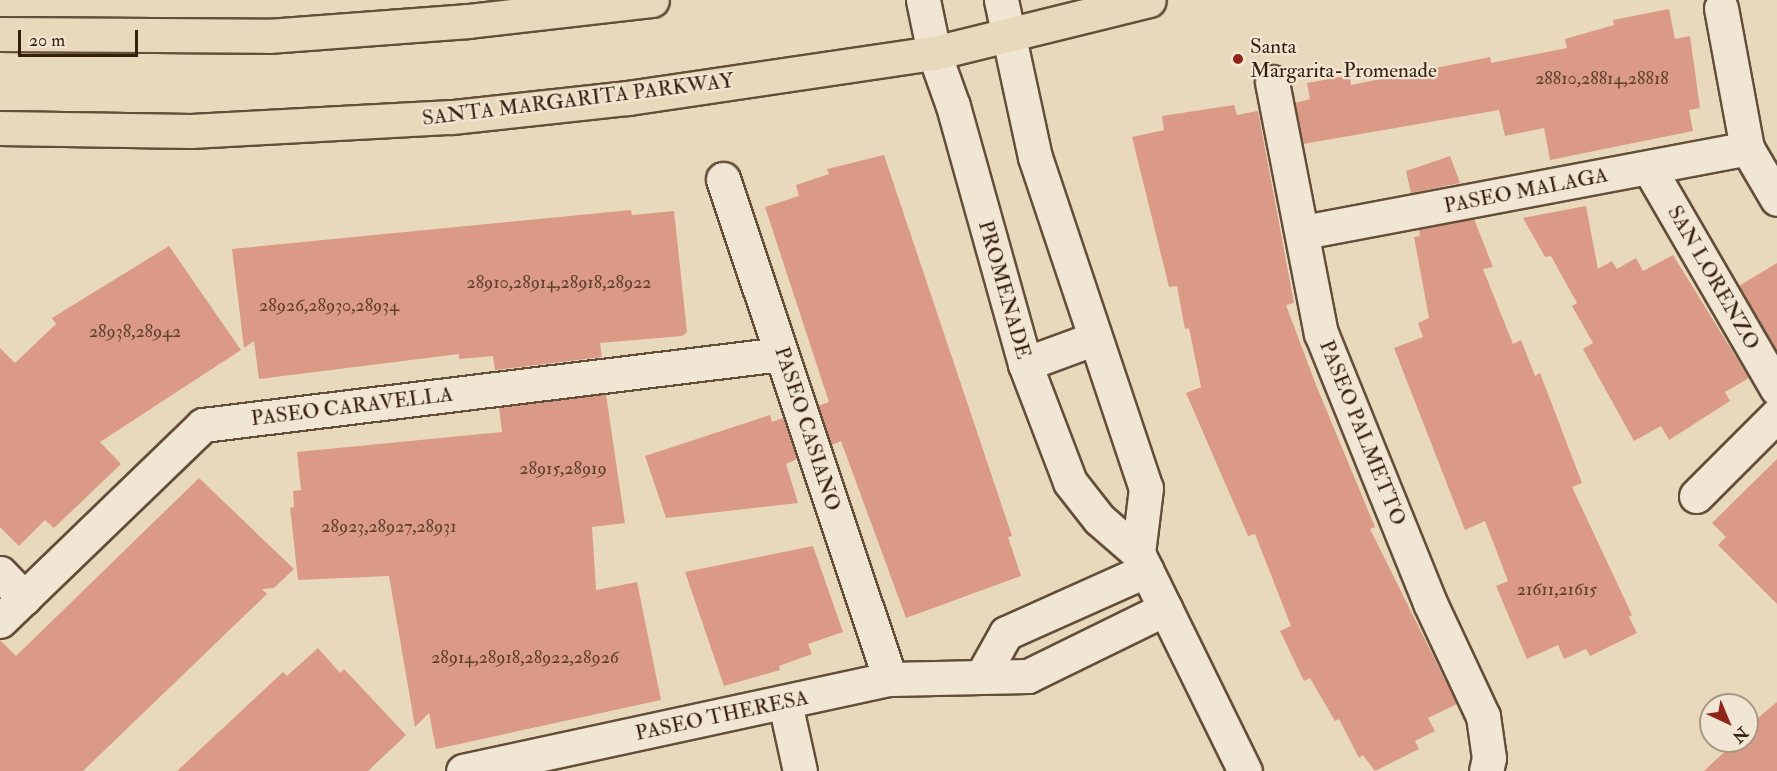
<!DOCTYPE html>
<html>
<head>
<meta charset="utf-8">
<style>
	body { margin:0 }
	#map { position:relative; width:1777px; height:771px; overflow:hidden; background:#e9d9bc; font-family:"IM FELL Double Pica",serif }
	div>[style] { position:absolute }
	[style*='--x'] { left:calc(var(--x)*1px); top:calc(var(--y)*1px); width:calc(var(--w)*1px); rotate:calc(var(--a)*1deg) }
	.building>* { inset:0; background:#da9a87 }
	.roads { filter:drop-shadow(2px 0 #634e39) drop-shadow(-2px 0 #634e39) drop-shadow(0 2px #634e39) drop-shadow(0 -2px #634e39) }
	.street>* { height:33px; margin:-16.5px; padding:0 16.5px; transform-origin:16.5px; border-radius:16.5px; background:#f1e6d3 }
	.secondary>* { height:33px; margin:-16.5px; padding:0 16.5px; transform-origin:16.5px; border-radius:16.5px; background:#f1e6d3 }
	.primary>* { height:33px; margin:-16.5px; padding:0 16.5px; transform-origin:16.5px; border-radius:16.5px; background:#e9d9bc }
	.dots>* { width:16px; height:16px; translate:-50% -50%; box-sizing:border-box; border:3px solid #f1e6d3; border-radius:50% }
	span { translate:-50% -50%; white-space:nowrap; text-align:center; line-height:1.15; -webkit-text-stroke:4.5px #f1e6d3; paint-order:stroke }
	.number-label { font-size:18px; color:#5f3e2c }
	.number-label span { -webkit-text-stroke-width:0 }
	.poi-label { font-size:21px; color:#36200d }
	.left { translate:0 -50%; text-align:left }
	.street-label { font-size:21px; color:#36200d }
	.north { position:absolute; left:1699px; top:693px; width:60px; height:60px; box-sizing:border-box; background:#f1e6d3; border:2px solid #a69784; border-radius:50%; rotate:136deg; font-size:16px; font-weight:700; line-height:24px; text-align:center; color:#36200d }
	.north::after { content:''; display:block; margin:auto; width:21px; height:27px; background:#8f2418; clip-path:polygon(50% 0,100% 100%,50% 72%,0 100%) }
	.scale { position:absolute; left:18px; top:30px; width:120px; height:27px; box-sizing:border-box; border:3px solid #36200d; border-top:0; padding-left:8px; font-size:18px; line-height:21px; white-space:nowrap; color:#36200d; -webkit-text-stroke:4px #f1e6d3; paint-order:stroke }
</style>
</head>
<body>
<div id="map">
	<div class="building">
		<div style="clip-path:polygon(1669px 9px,1675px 39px,1690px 36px,1700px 108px,1689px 110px,1693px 131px,1550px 160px,1544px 128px,1505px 136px,1499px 110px,1303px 144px,1295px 103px,1310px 99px,1307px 83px,1350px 75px,1351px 85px,1490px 57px,1491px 63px,1567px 48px,1565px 39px,1614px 25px,1613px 20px)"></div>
		<div style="clip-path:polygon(1234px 105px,1237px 115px,1258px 111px,1294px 303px,1286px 305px,1316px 385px,1375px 527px,1370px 529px,1457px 704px,1428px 718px,1435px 731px,1415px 741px,1419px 749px,1375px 771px,1363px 755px,1359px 758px,1339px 719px,1335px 721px,1310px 678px,1304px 681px,1280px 631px,1291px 626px,1255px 534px,1248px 536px,1186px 393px,1201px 387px,1189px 328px,1185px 329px,1177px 286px,1169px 287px,1132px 137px,1164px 130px,1162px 116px)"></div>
		<div style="clip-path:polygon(884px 155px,1012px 536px,1008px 537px,1021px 576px,906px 618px,841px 441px,832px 445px,818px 406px,829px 402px,765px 207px,799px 196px,796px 185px,829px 174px,827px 169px)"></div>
		<div style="clip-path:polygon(1450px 156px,1460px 183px,1411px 193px,1406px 171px)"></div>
		<div style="clip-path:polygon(1586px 206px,1598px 269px,1612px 261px,1617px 269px,1636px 258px,1643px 271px,1673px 255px,1749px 378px,1725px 392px,1730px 401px,1669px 440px,1661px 426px,1634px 441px,1583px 349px,1593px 343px,1572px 306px,1577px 303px,1551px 256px,1545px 257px,1523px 218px)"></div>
		<div style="clip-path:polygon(631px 210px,632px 215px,674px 211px,687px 332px,682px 336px,600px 343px,602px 357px,495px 370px,493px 356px,459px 359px,459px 354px,259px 379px,254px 341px,244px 348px,232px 249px)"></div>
		<div style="clip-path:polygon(1474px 219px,1493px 267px,1483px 269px,1513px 344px,1521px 340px,1535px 376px,1540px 373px,1582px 483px,1572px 487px,1632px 615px,1629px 617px,1637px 633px,1590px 656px,1586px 649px,1564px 659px,1558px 645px,1527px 659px,1496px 586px,1508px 581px,1485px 521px,1465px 530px,1394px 348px,1423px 337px,1418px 323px,1429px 318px,1414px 237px,1420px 236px,1419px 229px)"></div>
		<div style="clip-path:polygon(169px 246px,241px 350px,100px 442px,121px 464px,54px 528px,45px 520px,19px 546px,0 527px,0 348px,15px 363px,56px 324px,52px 318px)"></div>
		<div style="clip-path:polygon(1777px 263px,1777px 352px,1739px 286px)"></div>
		<div style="clip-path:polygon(606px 394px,625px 523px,592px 527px,596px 590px,637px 582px,661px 700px,436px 749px,429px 713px,415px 727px,389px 576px,298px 580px,290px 508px,294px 507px,293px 491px,301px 490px,297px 452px,502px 432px,499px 408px)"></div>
		<div style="clip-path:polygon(770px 415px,772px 422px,783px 418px,797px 459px,786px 464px,798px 503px,666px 518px,645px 456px)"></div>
		<div style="clip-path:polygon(1777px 459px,1777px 604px,1718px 545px,1726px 537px,1712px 523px)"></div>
		<div style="clip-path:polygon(199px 478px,294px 569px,274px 588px,262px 589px,267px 594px,83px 771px,0 771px,0 640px,16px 656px)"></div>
		<div style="clip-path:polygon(813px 546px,843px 632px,808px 644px,812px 654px,779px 666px,780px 670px,724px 686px,685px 572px)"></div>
		<div style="clip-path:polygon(318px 648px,340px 673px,344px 669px,406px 735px,368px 771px,177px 771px,283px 672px,287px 676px)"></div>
		<div style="clip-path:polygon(1777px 702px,1777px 771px,1704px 771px,1736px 741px,1747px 741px,1747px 727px)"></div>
	</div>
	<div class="roads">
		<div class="street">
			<div style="--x:1721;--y:8;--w:142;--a:79.5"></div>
			<div style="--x:1747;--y:148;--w:59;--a:59.5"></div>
			<div style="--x:934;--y:53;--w:56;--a:70.3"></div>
			<div style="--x:1272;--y:82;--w:256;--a:79"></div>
			<div style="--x:1321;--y:333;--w:291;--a:68"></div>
			<div style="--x:1430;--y:603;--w:125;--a:64.9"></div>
			<div style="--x:1483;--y:716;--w:42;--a:81.9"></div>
			<div style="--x:1489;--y:758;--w:13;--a:103"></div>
			<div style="--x:1649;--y:168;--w:255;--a:59.9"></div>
			<div style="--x:723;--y:179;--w:527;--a:71.53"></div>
			<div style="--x:1304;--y:232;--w:451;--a:-10.7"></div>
			<div style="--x:1696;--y:496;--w:115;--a:-45"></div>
			<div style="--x:0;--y:573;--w:35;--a:46"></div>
			<div style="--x:0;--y:621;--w:282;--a:-44"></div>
			<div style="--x:203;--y:425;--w:582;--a:-7"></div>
			<div style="--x:983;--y:674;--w:47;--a:-60.7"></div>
			<div style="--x:1006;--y:633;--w:154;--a:-24.1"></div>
			<div style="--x:785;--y:703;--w:70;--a:77.6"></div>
			<div style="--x:463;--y:771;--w:437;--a:-12.2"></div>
			<div style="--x:890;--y:679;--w:138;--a:-1.2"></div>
			<div style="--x:1028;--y:676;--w:153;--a:-26.1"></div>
		</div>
		<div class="secondary">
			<div style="--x:923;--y:0;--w:54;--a:78.3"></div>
			<div style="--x:1001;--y:0;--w:161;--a:77.8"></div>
			<div style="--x:1035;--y:157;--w:349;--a:71.5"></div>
			<div style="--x:1146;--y:488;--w:65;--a:97"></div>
			<div style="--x:953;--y:106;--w:268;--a:74.4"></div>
			<div style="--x:1025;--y:364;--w:126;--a:69.1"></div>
			<div style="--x:1070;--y:482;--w:47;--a:51.9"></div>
			<div style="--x:1099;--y:519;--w:52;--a:41.1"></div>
			<div style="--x:1138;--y:553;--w:243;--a:63.9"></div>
			<div style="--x:1025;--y:364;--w:72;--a:-20.2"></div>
		</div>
		<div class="primary">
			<div style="--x:0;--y:34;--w:268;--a:0.4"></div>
			<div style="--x:268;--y:36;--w:201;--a:-4.3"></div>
			<div style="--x:468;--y:21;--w:185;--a:-6.5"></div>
			<div style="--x:0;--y:128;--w:191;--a:0.9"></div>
			<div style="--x:191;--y:131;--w:261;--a:-3.1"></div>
			<div style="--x:452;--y:117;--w:177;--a:-6.2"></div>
			<div style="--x:628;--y:98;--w:309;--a:-8.4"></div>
			<div style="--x:934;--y:53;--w:221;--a:-13.8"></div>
		</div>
	</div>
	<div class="dots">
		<div style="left:1238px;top:59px;background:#8f2418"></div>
	</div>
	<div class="number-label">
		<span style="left:1602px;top:79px">28810,28814,28818</span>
		<span style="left:559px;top:283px">28910,28914,28918,28922</span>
		<span style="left:329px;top:306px">28926,28930,28934</span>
		<span style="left:135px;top:332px">28938,28942</span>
		<span style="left:563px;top:469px">28915,28919</span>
		<span style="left:389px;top:527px">28923,28927,28931</span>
		<span style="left:1557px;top:590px">21611,21615</span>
		<span style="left:525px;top:658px">28914,28918,28922,28926</span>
	</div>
	<div class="poi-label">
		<span class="left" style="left:1250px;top:59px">Santa<br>Margarita-Promenade</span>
	</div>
	<div class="street-label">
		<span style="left:578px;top:100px;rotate:-7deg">SANTA MARGARITA PARKWAY</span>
		<span style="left:1526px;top:191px;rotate:-11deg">PASEO MALAGA</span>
		<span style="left:1713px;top:278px;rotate:60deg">SAN LORENZO</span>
		<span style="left:1004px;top:290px;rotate:74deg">PROMENADE</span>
		<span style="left:352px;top:407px;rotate:-7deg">PASEO CARAVELLA</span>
		<span style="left:807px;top:429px;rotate:72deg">PASEO CASIANO</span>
		<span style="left:1362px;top:433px;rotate:68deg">PASEO PALMETTO</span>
		<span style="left:722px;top:716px;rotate:-12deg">PASEO THERESA</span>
	</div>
	<div class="north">N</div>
	<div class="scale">20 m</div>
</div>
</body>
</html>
